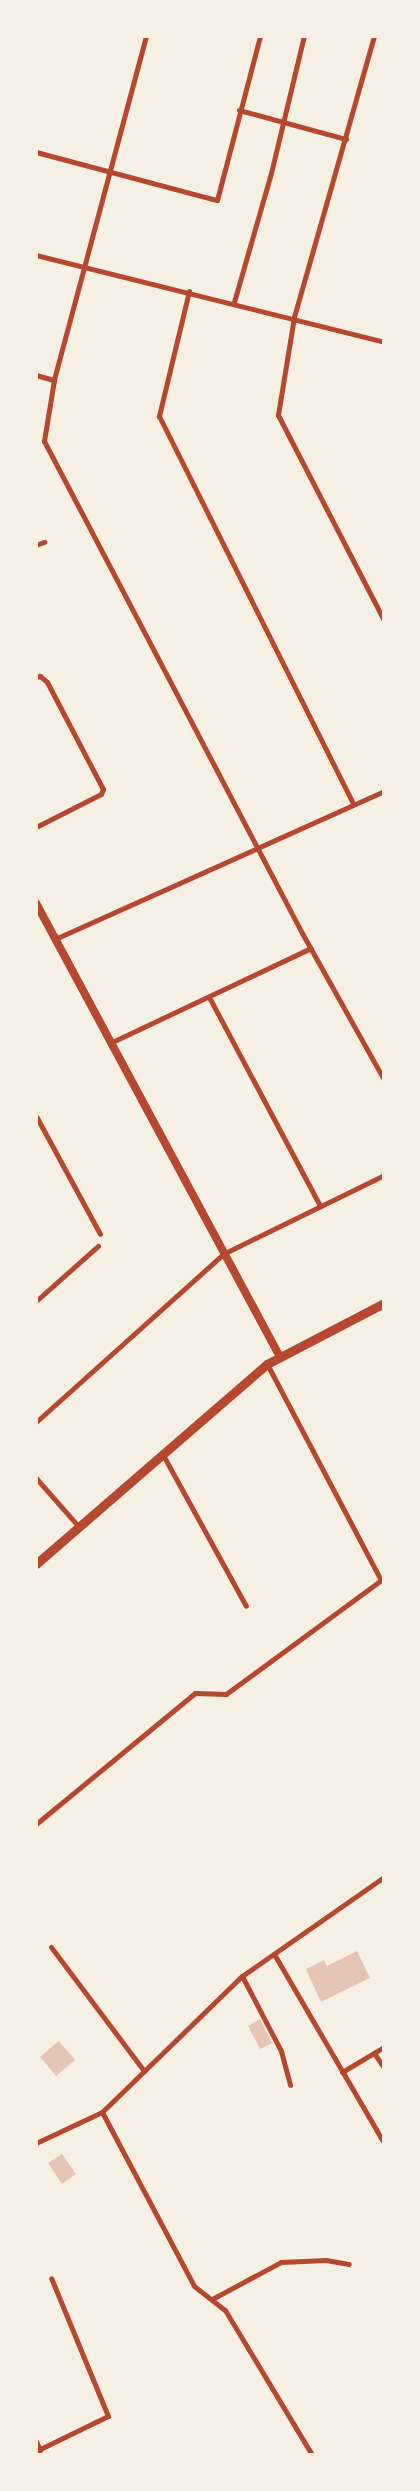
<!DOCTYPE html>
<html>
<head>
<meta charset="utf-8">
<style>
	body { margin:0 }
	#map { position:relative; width:420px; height:2491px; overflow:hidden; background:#f6efe4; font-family:Mulish,sans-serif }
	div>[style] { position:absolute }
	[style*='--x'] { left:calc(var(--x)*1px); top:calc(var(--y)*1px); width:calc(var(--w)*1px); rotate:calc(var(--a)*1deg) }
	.building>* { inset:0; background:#e6c5b7 }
	.minor>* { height:5px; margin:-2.5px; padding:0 2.5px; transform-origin:2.5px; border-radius:2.5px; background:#b5482f }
	.tertiary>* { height:8px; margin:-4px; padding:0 4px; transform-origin:4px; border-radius:4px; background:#b5482f }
	.secondary>* { height:9px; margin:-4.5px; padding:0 4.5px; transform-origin:4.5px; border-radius:4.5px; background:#b5482f }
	span { translate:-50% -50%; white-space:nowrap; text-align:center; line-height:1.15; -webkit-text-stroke:5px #f6efe4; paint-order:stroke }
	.frame { position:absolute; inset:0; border:38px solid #f6efe4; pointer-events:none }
</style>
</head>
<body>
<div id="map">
	<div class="building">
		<div style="clip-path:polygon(357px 1951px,370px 1978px,321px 2002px,306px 1969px,324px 1960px,327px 1966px)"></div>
		<div style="clip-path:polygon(260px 2019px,272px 2043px,260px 2049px,248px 2026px)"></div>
		<div style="clip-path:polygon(59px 2041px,75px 2060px,56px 2076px,40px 2057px)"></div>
		<div style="clip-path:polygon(62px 2154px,76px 2174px,62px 2184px,48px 2163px)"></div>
	</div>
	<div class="minor">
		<div style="--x:146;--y:36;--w:356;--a:105"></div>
		<div style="--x:54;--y:380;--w:62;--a:99.3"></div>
		<div style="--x:44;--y:441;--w:556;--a:62.33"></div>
		<div style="--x:302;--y:933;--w:168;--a:60.8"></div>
		<div style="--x:374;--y:36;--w:292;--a:105.9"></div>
		<div style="--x:294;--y:317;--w:99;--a:99.3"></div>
		<div style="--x:278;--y:415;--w:231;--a:62.7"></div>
		<div style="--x:239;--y:110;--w:111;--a:15.2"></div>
		<div style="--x:36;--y:152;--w:187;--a:14.9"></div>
		<div style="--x:217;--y:200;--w:170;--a:-75.3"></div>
		<div style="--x:36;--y:255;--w:359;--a:14"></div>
		<div style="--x:189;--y:291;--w:129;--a:103.5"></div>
		<div style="--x:159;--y:416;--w:433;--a:63.4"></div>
		<div style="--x:234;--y:302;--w:134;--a:-74"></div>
		<div style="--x:271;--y:173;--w:141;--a:-76.5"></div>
		<div style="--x:36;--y:375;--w:19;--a:16"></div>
		<div style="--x:36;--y:545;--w:9;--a:-21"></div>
		<div style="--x:36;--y:677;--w:4;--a:-14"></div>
		<div style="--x:40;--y:676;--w:9;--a:41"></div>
		<div style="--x:47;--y:682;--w:121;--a:62.4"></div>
		<div style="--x:103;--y:789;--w:5;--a:112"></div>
		<div style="--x:101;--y:794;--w:73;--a:153.1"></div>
		<div style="--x:55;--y:939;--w:361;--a:-24.2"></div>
		<div style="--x:209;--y:997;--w:237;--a:62"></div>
		<div style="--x:110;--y:1043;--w:222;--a:-25.3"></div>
		<div style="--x:36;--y:1116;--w:134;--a:61.5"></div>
		<div style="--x:36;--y:1301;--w:83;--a:-41.6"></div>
		<div style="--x:267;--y:1364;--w:244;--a:62.2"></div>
		<div style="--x:36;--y:1422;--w:251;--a:-41.9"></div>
		<div style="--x:223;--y:1254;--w:179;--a:-26.1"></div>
		<div style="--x:163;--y:1455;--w:172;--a:61.2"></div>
		<div style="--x:36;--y:1478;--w:65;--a:48.7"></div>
		<div style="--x:36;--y:1824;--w:206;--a:-39.5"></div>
		<div style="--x:195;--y:1693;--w:31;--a:2"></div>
		<div style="--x:226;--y:1694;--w:196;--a:-36.3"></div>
		<div style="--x:51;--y:1947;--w:155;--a:53.1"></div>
		<div style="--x:274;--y:1954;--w:219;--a:59.8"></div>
		<div style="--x:242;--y:1976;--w:85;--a:62.5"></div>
		<div style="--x:281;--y:2051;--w:35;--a:75"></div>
		<div style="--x:374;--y:2053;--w:18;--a:56"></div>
		<div style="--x:342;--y:2072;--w:49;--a:-30.8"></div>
		<div style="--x:102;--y:2112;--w:197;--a:62.1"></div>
		<div style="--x:194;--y:2286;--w:39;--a:38"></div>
		<div style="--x:225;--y:2310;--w:169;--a:59"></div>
		<div style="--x:36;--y:2143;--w:73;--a:-25.2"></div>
		<div style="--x:102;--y:2112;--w:195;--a:-44.2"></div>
		<div style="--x:242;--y:1976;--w:173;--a:-34.9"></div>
		<div style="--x:212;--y:2299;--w:78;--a:-28.2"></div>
		<div style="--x:281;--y:2262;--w:45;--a:-2.5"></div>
		<div style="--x:326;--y:2260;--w:23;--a:10"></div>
		<div style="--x:36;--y:2441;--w:10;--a:66"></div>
		<div style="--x:36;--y:2451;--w:80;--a:-25.9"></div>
		<div style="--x:108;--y:2416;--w:149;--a:-112.4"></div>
	</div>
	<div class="tertiary">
		<div style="--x:36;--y:903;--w:513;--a:61.74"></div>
	</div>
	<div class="secondary">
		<div style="--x:36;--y:1564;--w:306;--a:-40.9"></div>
		<div style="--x:267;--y:1364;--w:132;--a:-27.5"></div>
	</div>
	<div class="frame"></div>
</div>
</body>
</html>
